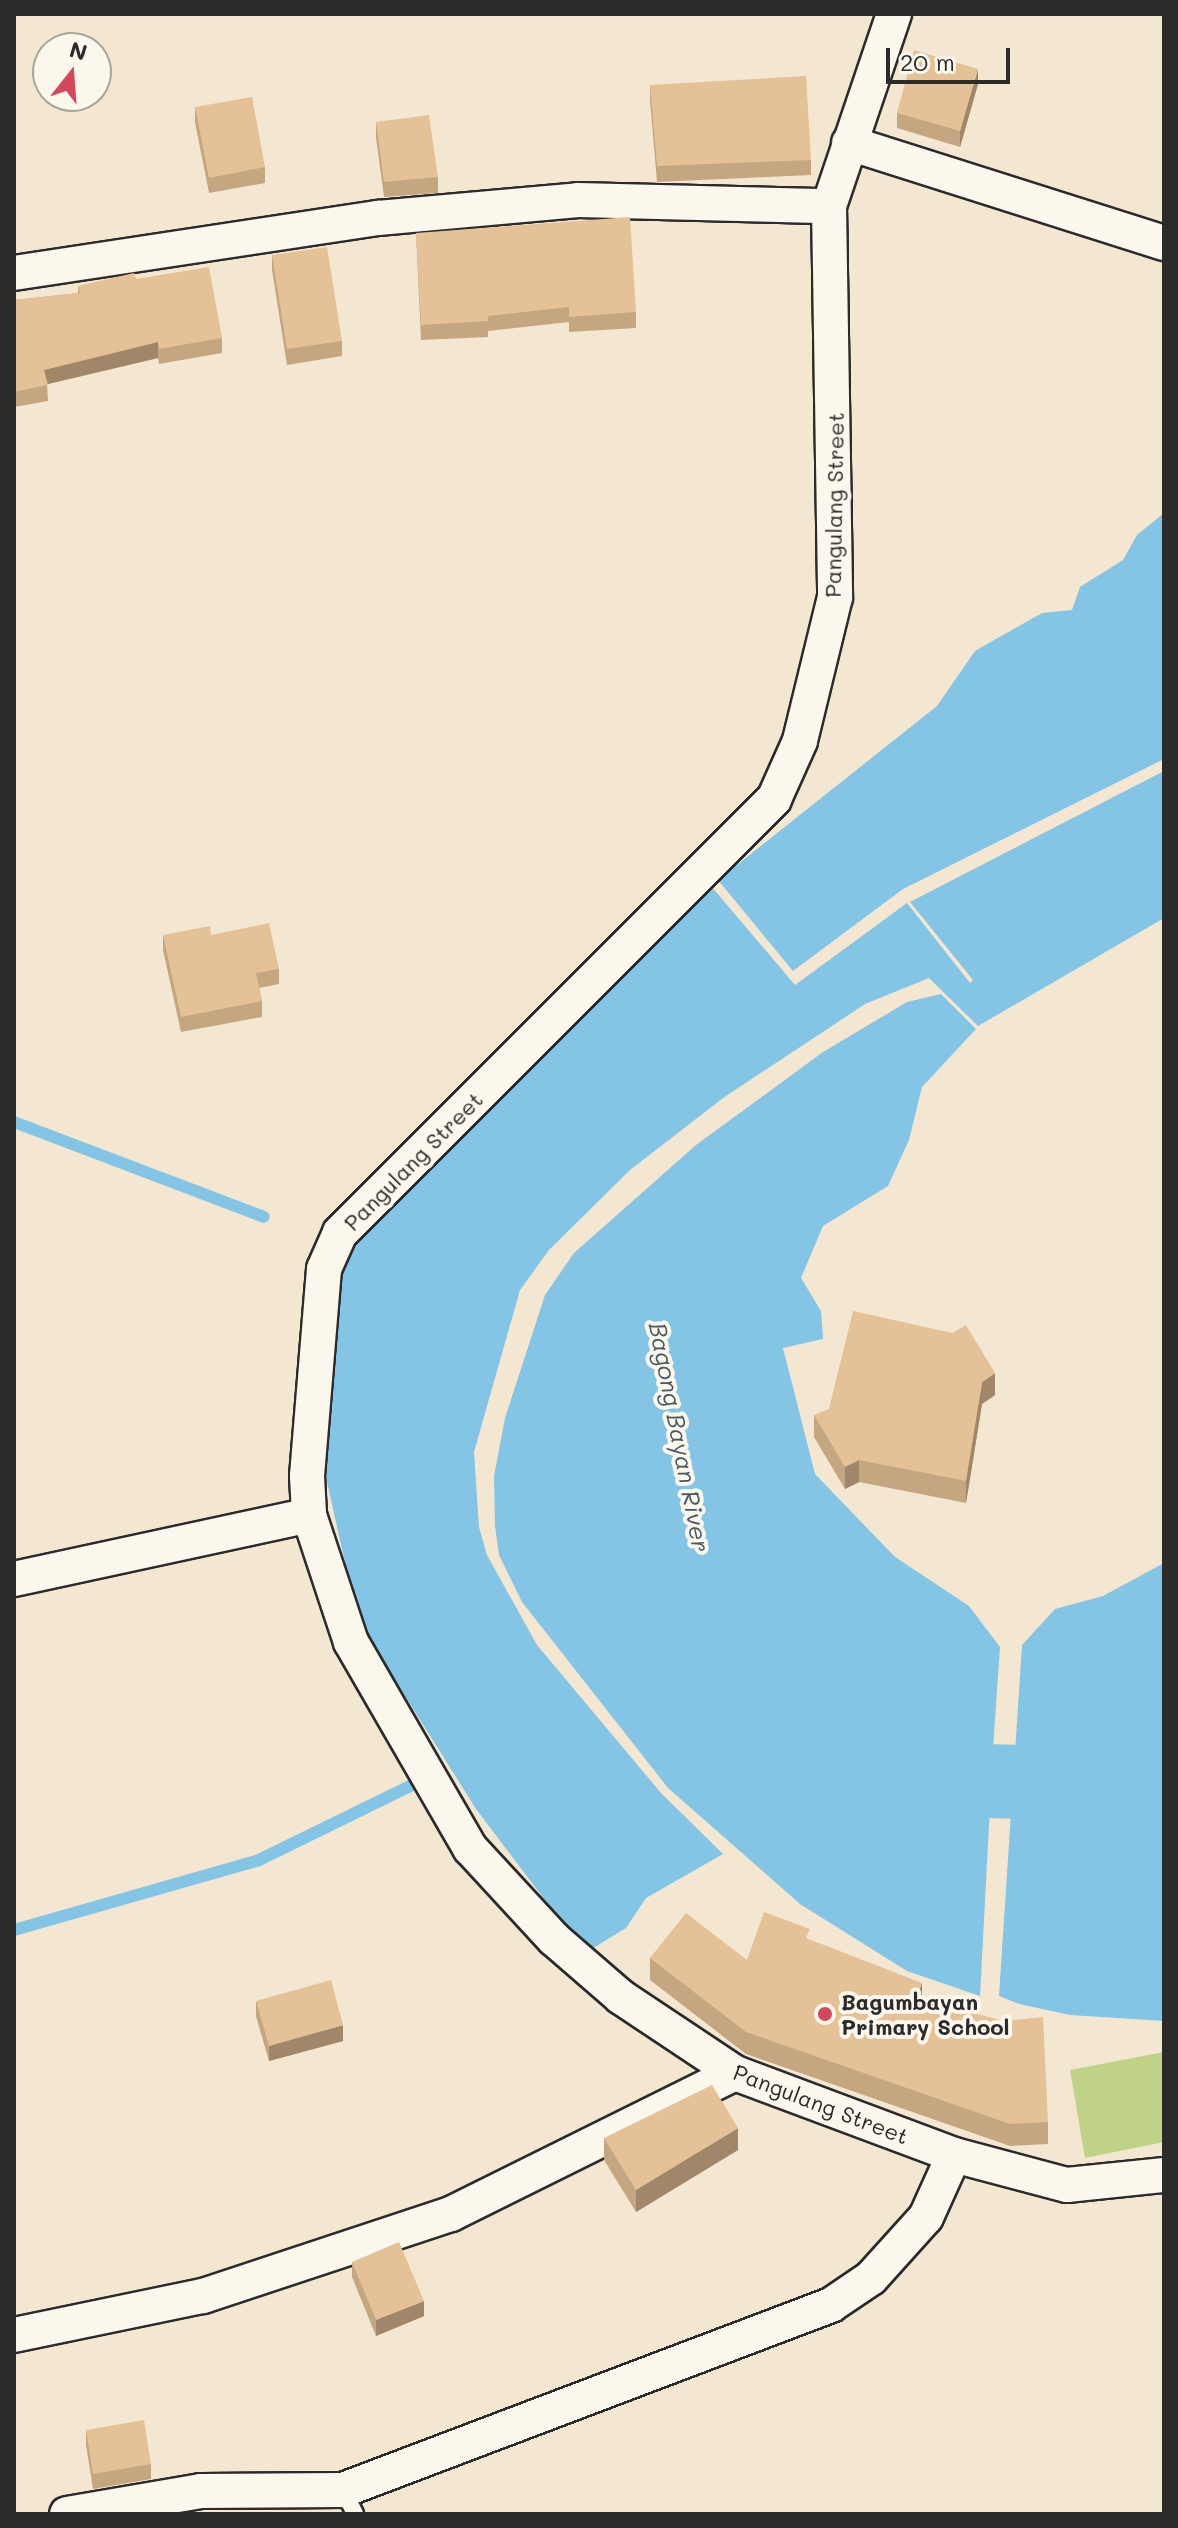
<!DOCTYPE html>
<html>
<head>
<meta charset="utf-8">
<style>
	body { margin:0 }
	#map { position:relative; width:1178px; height:2528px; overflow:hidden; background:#f4e7d2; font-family:Mali,sans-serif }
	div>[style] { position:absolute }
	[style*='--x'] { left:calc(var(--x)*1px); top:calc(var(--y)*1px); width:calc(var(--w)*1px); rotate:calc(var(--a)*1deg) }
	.green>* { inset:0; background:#c0d287 }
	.water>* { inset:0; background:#84c4e5 }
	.stream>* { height:12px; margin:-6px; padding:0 6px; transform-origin:6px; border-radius:6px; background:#84c4e5 }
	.river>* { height:74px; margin:-37px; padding:0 37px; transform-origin:37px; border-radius:37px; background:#84c4e5 }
	.roads { filter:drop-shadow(2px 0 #2b2b2b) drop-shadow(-2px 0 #2b2b2b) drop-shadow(0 2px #2b2b2b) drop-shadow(0 -2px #2b2b2b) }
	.lane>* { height:16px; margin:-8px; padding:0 8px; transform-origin:8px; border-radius:8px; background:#fbf7ec }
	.street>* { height:34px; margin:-17px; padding:0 17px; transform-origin:17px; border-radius:17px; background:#fbf7ec }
	.wall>* { inset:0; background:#c4a681 }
	.shaded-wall>* { inset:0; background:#a08769 }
	.building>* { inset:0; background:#e4c196 }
	.dots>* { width:22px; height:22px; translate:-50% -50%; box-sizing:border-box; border:4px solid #fbf7ec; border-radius:50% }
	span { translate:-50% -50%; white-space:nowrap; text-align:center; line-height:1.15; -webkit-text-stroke:8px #fbf7ec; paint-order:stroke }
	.street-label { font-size:22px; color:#2b2b2b }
	.poi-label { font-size:22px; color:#2b2b2b; font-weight:700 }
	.left { translate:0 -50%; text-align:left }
	.water-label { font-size:24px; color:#465963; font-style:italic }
	.frame { position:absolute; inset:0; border:16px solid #2b2b2b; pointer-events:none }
	.north { position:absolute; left:32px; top:32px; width:80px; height:80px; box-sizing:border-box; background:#fbf7ec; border:2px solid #a8a59f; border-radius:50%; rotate:17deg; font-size:22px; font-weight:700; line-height:32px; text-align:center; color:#2b2b2b }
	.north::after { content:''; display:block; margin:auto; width:28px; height:36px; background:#d1495b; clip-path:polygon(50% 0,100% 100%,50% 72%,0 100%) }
	.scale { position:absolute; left:886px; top:48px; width:124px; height:36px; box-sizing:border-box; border:4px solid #2b2b2b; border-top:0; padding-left:10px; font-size:24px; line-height:28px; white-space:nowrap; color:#2b2b2b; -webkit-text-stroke:6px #fbf7ec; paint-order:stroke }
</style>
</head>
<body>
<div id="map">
	<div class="green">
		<div style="clip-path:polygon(1164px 2052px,1164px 2142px,1085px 2158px,1070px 2070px)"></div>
	</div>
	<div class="water">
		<div style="clip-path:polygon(1164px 513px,1164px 759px,903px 889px,793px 971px,718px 880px,937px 706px,975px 651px,1042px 613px,1072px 610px,1080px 587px,1123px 560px,1137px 535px)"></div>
		<div style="clip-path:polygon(1164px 771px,1164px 918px,978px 1026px,929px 978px,865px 1004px,723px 1098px,630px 1170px,549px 1250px,520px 1290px,474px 1452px,479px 1527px,487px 1555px,537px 1645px,661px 1793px,723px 1854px,646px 1898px,626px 1928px,585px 1953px,476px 1809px,358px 1621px,323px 1464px,337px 1245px,428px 1170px,554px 1032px,711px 886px,795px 985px,907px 903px,970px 983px,973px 980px,910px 902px)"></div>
		<div style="clip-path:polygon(941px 994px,976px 1029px,922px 1087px,909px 1140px,888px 1186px,823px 1226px,801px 1278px,821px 1311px,823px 1339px,783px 1348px,815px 1474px,895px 1557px,969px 1606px,1000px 1647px,991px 1778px,1001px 1784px,991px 1787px,980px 1996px,907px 1971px,800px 1904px,668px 1788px,522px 1602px,499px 1555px,495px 1526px,494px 1476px,505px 1418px,545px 1295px,574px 1253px,696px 1145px,823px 1052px,907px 1002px)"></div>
		<div style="clip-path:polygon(1164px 1563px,1164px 2021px,1070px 2015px,1019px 2004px,999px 1996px,1022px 1645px,1055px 1609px,1103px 1596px)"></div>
	</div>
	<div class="stream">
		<div style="--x:14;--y:1122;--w:267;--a:20.8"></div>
		<div style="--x:14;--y:1930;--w:255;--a:-15.9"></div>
		<div style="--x:259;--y:1860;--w:184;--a:-26.1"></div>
	</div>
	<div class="river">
		<div style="--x:917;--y:1732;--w:79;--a:38.3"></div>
		<div style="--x:979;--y:1781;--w:185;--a:1.2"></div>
	</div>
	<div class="roads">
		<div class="lane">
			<div style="--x:343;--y:2490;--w:27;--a:63"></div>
		</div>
		<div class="street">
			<div style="--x:894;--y:14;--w:203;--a:108.7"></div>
			<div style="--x:829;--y:206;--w:391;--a:89.1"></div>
			<div style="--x:835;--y:597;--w:148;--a:103.7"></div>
			<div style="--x:800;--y:741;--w:64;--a:114.1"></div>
			<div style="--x:774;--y:799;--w:614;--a:135"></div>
			<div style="--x:340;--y:1233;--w:39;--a:114"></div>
			<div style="--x:324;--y:1269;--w:208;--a:94.7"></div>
			<div style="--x:307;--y:1476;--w:39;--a:87"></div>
			<div style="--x:309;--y:1515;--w:134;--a:71.7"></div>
			<div style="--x:351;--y:1642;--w:238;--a:60"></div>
			<div style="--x:470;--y:1848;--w:124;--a:47.3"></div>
			<div style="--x:554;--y:1939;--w:89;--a:40.9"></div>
			<div style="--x:621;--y:1997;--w:137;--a:33.7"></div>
			<div style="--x:735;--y:2073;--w:234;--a:20.5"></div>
			<div style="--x:954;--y:2155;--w:117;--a:14.9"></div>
			<div style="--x:1067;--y:2185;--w:98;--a:-5.9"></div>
			<div style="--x:849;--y:143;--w:330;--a:17.6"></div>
			<div style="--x:14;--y:273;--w:368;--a:-8.6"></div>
			<div style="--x:378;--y:218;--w:201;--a:-5.1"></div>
			<div style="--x:578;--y:200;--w:251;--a:1.4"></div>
			<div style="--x:14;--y:1579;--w:302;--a:-12.2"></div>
			<div style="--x:14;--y:2335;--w:193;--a:-11.7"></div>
			<div style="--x:203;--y:2296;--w:261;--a:-18.3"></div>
			<div style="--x:451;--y:2214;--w:317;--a:-26.4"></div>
			<div style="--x:67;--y:2514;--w:136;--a:-9.7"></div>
			<div style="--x:201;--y:2491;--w:142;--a:-0.4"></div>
			<div style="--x:343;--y:2490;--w:522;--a:-20.76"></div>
			<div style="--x:831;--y:2305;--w:48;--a:-34"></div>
			<div style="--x:871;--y:2278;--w:82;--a:-48"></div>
			<div style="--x:926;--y:2217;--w:68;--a:-65.7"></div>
		</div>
	</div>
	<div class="wall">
		<div style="clip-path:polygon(978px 84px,960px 147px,897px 128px,897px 113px)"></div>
		<div style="clip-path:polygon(650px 85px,811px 160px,811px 175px,657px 182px,650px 100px)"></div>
		<div style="clip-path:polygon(195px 107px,265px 167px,265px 183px,209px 193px,195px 122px)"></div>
		<div style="clip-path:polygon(376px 122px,438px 177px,438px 193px,384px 197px,376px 138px)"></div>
		<div style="clip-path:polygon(416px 233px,636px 312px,636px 328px,569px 332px,569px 322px,488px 331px,488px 337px,421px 340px)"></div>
		<div style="clip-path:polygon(272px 255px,342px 341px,342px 356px,287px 365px,272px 270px)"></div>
		<div style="clip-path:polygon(136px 279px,222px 338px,222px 353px,159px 364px,158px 358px,47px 384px,48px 401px,14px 407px,14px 300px,78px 293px,78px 286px)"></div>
		<div style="clip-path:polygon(163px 935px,211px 935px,279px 969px,279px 984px,259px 988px,262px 1001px,262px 1017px,181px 1032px,163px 950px)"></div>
		<div style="clip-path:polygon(995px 1395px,982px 1404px,966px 1503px,859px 1482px,845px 1489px,814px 1437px,814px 1415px)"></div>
		<div style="clip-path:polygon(810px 1940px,922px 1999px,1048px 2122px,1048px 2144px,1010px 2146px,746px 2054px,650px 1980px,650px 1958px,747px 1960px)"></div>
		<div style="clip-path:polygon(256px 2001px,343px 2041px,269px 2061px,256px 2016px)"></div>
		<div style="clip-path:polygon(604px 2138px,738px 2150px,636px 2212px,604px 2160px)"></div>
		<div style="clip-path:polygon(352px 2262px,424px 2316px,376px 2336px,352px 2277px)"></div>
		<div style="clip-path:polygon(86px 2430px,151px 2464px,151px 2479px,93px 2489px,86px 2445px)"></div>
	</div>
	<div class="shaded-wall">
		<div style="clip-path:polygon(978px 69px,978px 84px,960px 147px,960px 131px)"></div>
		<div style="clip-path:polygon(158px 342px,158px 358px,44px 385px,44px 370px)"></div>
		<div style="clip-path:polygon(995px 1373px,995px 1395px,982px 1404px,966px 1503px,966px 1481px,982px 1382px)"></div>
		<div style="clip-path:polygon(859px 1460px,859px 1482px,845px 1489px,845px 1467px)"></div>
		<div style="clip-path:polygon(922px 1983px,922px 2005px,916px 1998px)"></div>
		<div style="clip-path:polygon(343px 2025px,343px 2041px,269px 2061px,269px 2046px)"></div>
		<div style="clip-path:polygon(738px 2128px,738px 2150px,636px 2212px,636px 2190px)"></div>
		<div style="clip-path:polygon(424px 2301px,424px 2316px,376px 2336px,376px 2320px)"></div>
	</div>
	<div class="building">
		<div style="clip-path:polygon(914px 50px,978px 69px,960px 131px,897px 113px)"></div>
		<div style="clip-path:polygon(806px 76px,811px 160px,657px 166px,650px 85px)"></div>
		<div style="clip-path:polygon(252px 97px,265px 167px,209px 178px,195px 107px)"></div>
		<div style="clip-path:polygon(429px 115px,438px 177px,384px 182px,376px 122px)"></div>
		<div style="clip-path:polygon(630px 217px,636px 312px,569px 317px,569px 307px,488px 316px,488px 321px,421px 325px,416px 233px)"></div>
		<div style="clip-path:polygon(327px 247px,342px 341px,287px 349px,272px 255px)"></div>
		<div style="clip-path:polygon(209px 267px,222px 338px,159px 349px,158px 342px,44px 370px,48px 385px,14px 392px,14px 300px,80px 293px,78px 286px,134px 273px,136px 279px)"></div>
		<div style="clip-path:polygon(269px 923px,279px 969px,256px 973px,262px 1001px,181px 1017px,163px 935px,210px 926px,211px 935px)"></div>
		<div style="clip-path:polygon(853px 1311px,952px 1333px,966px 1325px,995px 1373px,982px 1382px,966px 1481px,859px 1460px,845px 1467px,814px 1415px,829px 1409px)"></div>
		<div style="clip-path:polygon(764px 1912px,810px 1929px,806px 1938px,922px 1983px,916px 1998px,1004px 2021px,1043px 2017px,1048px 2122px,1010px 2124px,746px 2032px,650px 1958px,686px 1913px,747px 1960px)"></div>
		<div style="clip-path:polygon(331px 1980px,343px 2025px,269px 2046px,256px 2001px)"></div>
		<div style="clip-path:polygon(712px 2085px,738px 2128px,636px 2190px,604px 2138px)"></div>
		<div style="clip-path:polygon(399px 2242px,424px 2301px,376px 2320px,352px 2262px)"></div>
		<div style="clip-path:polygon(144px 2420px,151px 2464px,93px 2474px,86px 2430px)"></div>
	</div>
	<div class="dots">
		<div style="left:825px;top:2014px;background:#d1495b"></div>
	</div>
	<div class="street-label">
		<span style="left:834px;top:505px;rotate:-89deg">Pangulang Street</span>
		<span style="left:413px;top:1161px;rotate:-45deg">Pangulang Street</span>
		<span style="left:821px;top:2104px;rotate:21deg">Pangulang Street</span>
	</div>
	<div class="poi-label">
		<span class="left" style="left:841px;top:2014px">Bagumbayan<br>Primary School</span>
	</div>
	<div class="water-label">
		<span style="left:680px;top:1437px;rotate:79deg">Bagong Bayan River</span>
	</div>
	<div class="frame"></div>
	<div class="north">N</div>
	<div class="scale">20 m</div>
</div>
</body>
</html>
